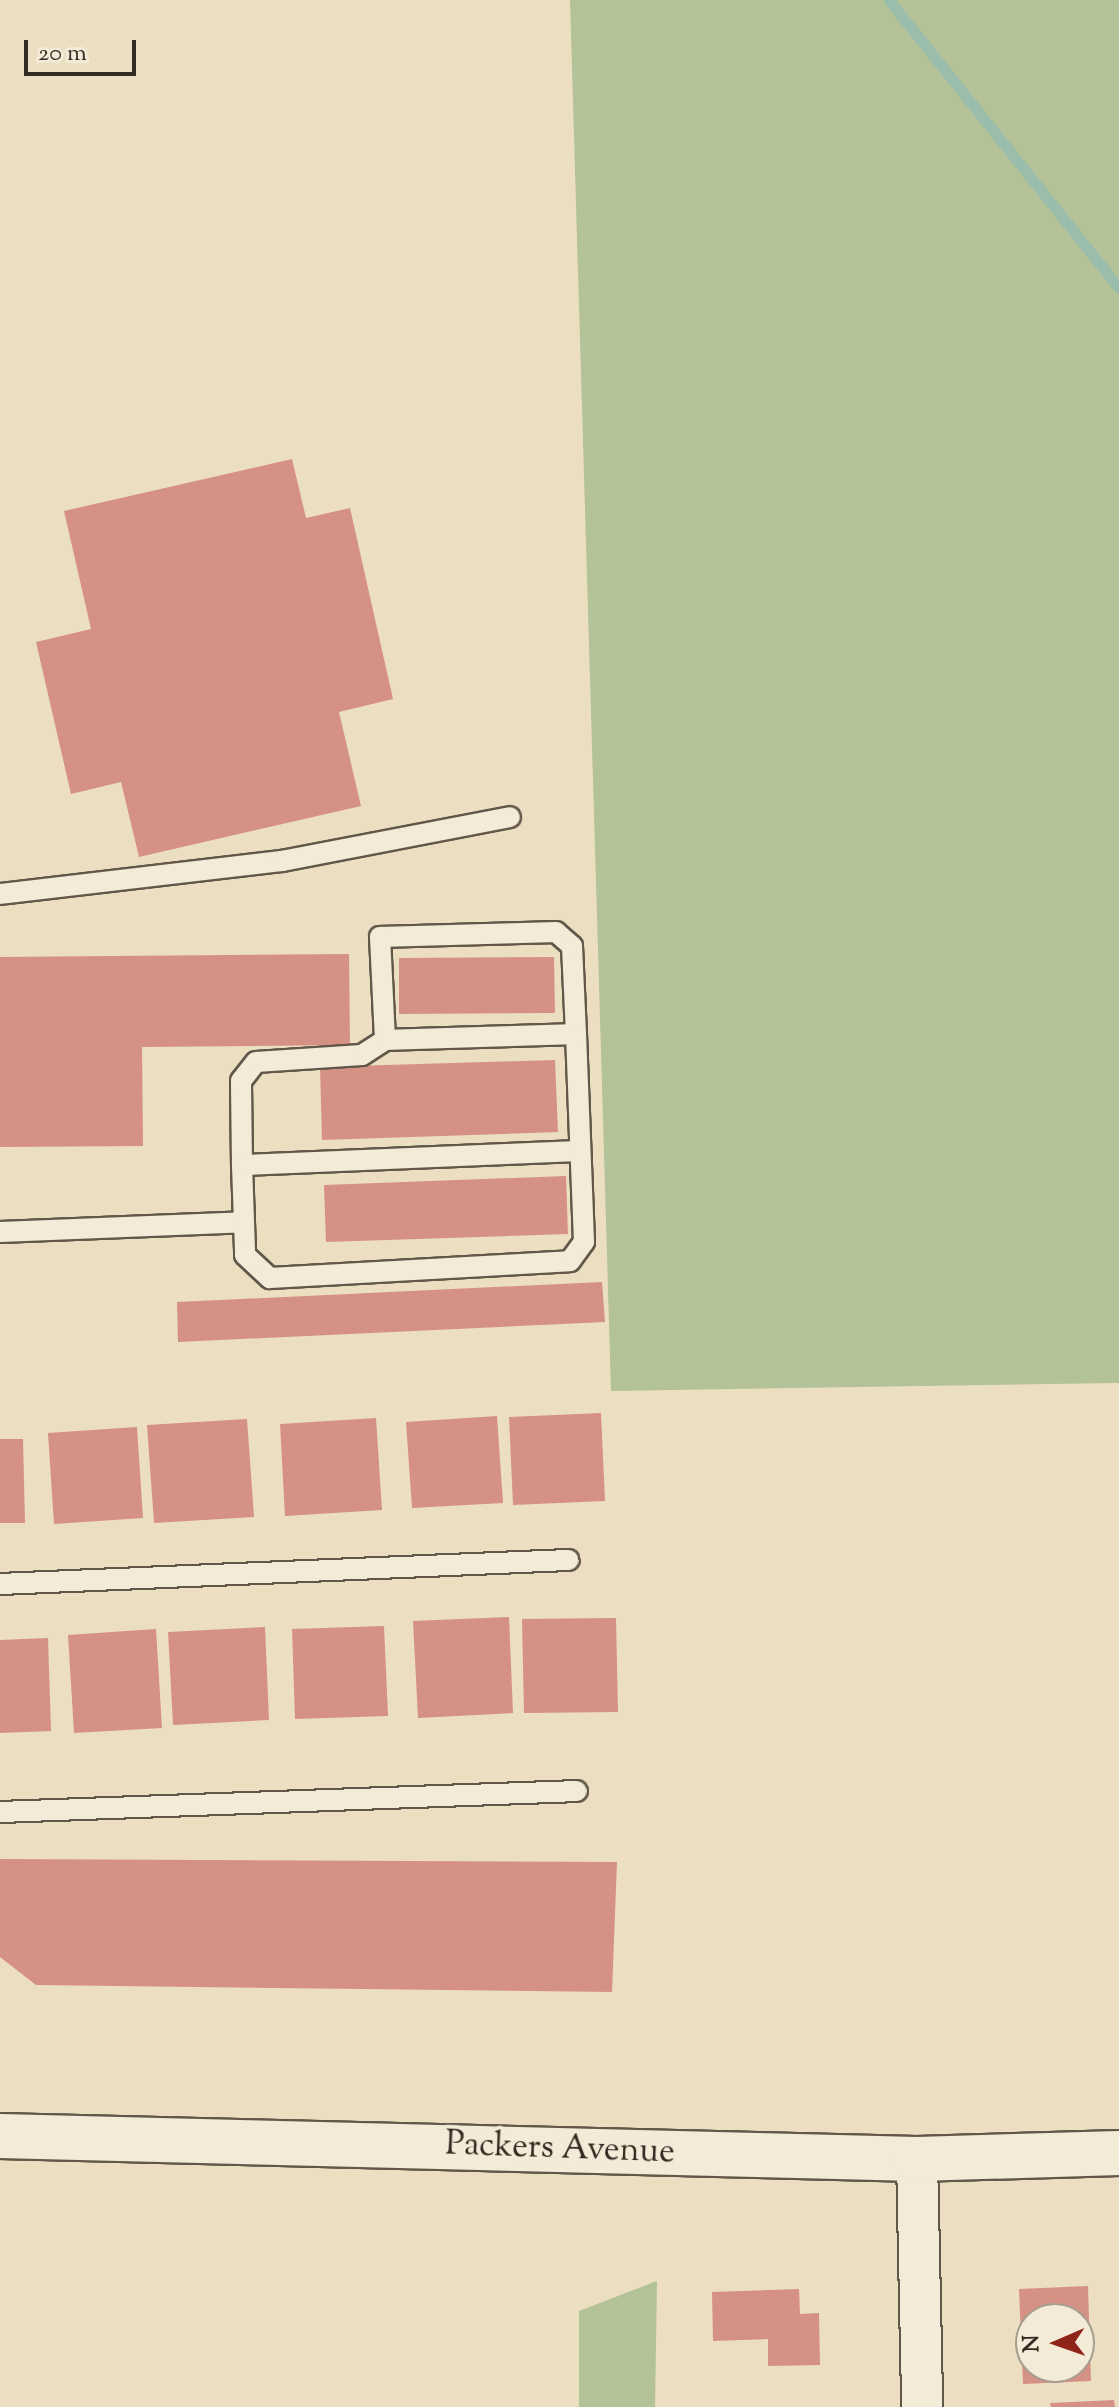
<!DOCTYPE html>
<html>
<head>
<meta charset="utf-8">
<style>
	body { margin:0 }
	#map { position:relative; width:1119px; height:2407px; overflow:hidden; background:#ecdec1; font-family:"Sorts Mill Goudy",serif }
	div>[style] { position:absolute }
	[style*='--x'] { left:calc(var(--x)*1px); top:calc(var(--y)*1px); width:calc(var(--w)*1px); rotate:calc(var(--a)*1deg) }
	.green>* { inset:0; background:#b3c297 }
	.stream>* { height:11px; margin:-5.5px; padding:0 5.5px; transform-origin:5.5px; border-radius:5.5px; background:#9abdac }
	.building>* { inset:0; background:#d69185 }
	.roads { filter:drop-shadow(2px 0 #62584a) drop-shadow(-2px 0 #62584a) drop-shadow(0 2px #62584a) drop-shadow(0 -2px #62584a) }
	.lane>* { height:20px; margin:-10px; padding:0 10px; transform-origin:10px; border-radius:10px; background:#f3ead7 }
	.street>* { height:40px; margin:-20px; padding:0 20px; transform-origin:20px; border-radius:20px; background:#f3ead7 }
	.secondary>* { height:44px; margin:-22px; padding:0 22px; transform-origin:22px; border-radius:22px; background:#f3ead7 }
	span { translate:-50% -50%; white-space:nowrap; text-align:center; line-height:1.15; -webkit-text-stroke:7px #f3ead7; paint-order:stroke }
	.street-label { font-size:34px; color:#342b22 }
	.north { position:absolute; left:1015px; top:2303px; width:80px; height:80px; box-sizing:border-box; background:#f3ead7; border:2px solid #a79e8f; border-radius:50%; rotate:268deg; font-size:22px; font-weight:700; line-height:32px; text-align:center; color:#342b22 }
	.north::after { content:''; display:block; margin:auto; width:28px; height:36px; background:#8f2418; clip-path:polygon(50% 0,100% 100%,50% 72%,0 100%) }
	.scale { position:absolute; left:24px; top:40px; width:112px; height:36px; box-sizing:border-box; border:4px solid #342b22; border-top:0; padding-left:10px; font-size:24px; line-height:28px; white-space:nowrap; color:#342b22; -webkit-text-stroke:6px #f3ead7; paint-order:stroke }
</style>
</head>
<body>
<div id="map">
	<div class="green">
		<div style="clip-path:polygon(570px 0,1119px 0,1119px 1383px,611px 1391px)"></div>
		<div style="clip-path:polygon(657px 2281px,655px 2407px,579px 2407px,579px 2311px)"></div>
	</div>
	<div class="stream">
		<div style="--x:889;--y:0;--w:369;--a:51.4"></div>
	</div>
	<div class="building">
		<div style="clip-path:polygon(292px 459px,306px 518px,350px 508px,393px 699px,339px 712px,361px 806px,139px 857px,121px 782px,71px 794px,36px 642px,91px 629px,64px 511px)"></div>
		<div style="clip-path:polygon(349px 954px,350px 1045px,142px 1047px,143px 1146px,0 1147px,0 957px)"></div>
		<div style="clip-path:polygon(554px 957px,555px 1013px,399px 1014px,399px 958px)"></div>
		<div style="clip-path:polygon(555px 1060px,558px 1132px,322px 1140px,320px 1067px)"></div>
		<div style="clip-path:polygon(566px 1176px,568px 1234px,326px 1242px,324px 1185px)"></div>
		<div style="clip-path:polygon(602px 1282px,605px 1322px,178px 1342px,177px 1302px)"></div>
		<div style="clip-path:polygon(601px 1413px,605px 1501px,513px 1505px,509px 1417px)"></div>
		<div style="clip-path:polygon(497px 1416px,503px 1503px,412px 1508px,406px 1422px)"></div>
		<div style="clip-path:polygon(376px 1418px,382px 1510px,285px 1516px,280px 1424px)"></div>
		<div style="clip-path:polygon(247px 1419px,254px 1517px,154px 1523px,147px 1425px)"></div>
		<div style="clip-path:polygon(137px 1427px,143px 1518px,54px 1524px,48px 1433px)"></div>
		<div style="clip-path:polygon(0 1439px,23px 1439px,25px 1523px,0 1523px)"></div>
		<div style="clip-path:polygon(509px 1617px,513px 1713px,418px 1718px,413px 1621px)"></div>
		<div style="clip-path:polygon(616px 1618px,618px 1712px,524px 1713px,522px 1619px)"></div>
		<div style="clip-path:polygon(384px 1626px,388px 1716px,295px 1719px,292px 1629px)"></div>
		<div style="clip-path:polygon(265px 1627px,269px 1720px,173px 1725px,168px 1632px)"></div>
		<div style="clip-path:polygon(156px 1629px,162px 1728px,74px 1733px,68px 1635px)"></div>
		<div style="clip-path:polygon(48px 1638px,51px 1731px,0 1733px,0 1640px)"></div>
		<div style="clip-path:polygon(0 1859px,617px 1862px,612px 1992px,36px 1985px,0 1957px)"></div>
		<div style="clip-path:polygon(evenodd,1088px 2286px,1091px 2381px,1023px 2384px,1019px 2289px,1088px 2286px,1031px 2319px,1079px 2319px,1079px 2367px,1031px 2367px,1031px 2319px)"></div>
		<div style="clip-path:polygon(799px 2289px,800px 2314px,819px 2313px,820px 2365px,768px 2366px,768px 2339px,713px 2341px,712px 2292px)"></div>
		<div style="clip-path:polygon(1114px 2400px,1115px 2407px,1051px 2407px,1050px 2403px)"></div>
	</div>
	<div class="roads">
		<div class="lane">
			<div style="--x:0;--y:894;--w:284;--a:-6.7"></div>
			<div style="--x:282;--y:861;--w:232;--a:-10.9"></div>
			<div style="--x:242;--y:1165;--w:84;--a:-90.7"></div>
			<div style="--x:241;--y:1081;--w:24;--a:-52"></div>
			<div style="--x:256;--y:1062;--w:106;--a:-3.8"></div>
			<div style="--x:362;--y:1055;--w:27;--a:-33"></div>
			<div style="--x:244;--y:1222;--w:57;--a:-92"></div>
			<div style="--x:242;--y:1165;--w:338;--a:-2.4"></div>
			<div style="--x:0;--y:1232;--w:244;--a:-2.3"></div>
			<div style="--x:244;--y:1222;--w:33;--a:88"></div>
			<div style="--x:245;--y:1255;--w:34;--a:43"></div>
			<div style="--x:270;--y:1278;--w:300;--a:-3.2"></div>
			<div style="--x:570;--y:1261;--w:24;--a:-54"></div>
			<div style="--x:584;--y:1242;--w:208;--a:-92.2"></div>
			<div style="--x:576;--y:1034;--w:88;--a:-92.6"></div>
			<div style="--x:572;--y:946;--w:21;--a:-139"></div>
			<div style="--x:556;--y:932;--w:176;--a:178.4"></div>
			<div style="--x:380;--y:937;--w:103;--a:87.2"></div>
			<div style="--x:385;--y:1040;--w:191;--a:-1.8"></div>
			<div style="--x:0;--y:1584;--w:569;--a:-2.42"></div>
			<div style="--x:0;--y:1812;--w:577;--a:-2.08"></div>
		</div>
		<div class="street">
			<div style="--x:917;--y:2159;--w:248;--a:88.8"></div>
		</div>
		<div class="secondary">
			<div style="--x:0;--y:2136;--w:917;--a:1.44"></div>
			<div style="--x:917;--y:2159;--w:202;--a:-1.7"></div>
		</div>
	</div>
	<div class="street-label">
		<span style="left:560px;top:2149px;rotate:2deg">Packers Avenue</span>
	</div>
	<div class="north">N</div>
	<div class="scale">20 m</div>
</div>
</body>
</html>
